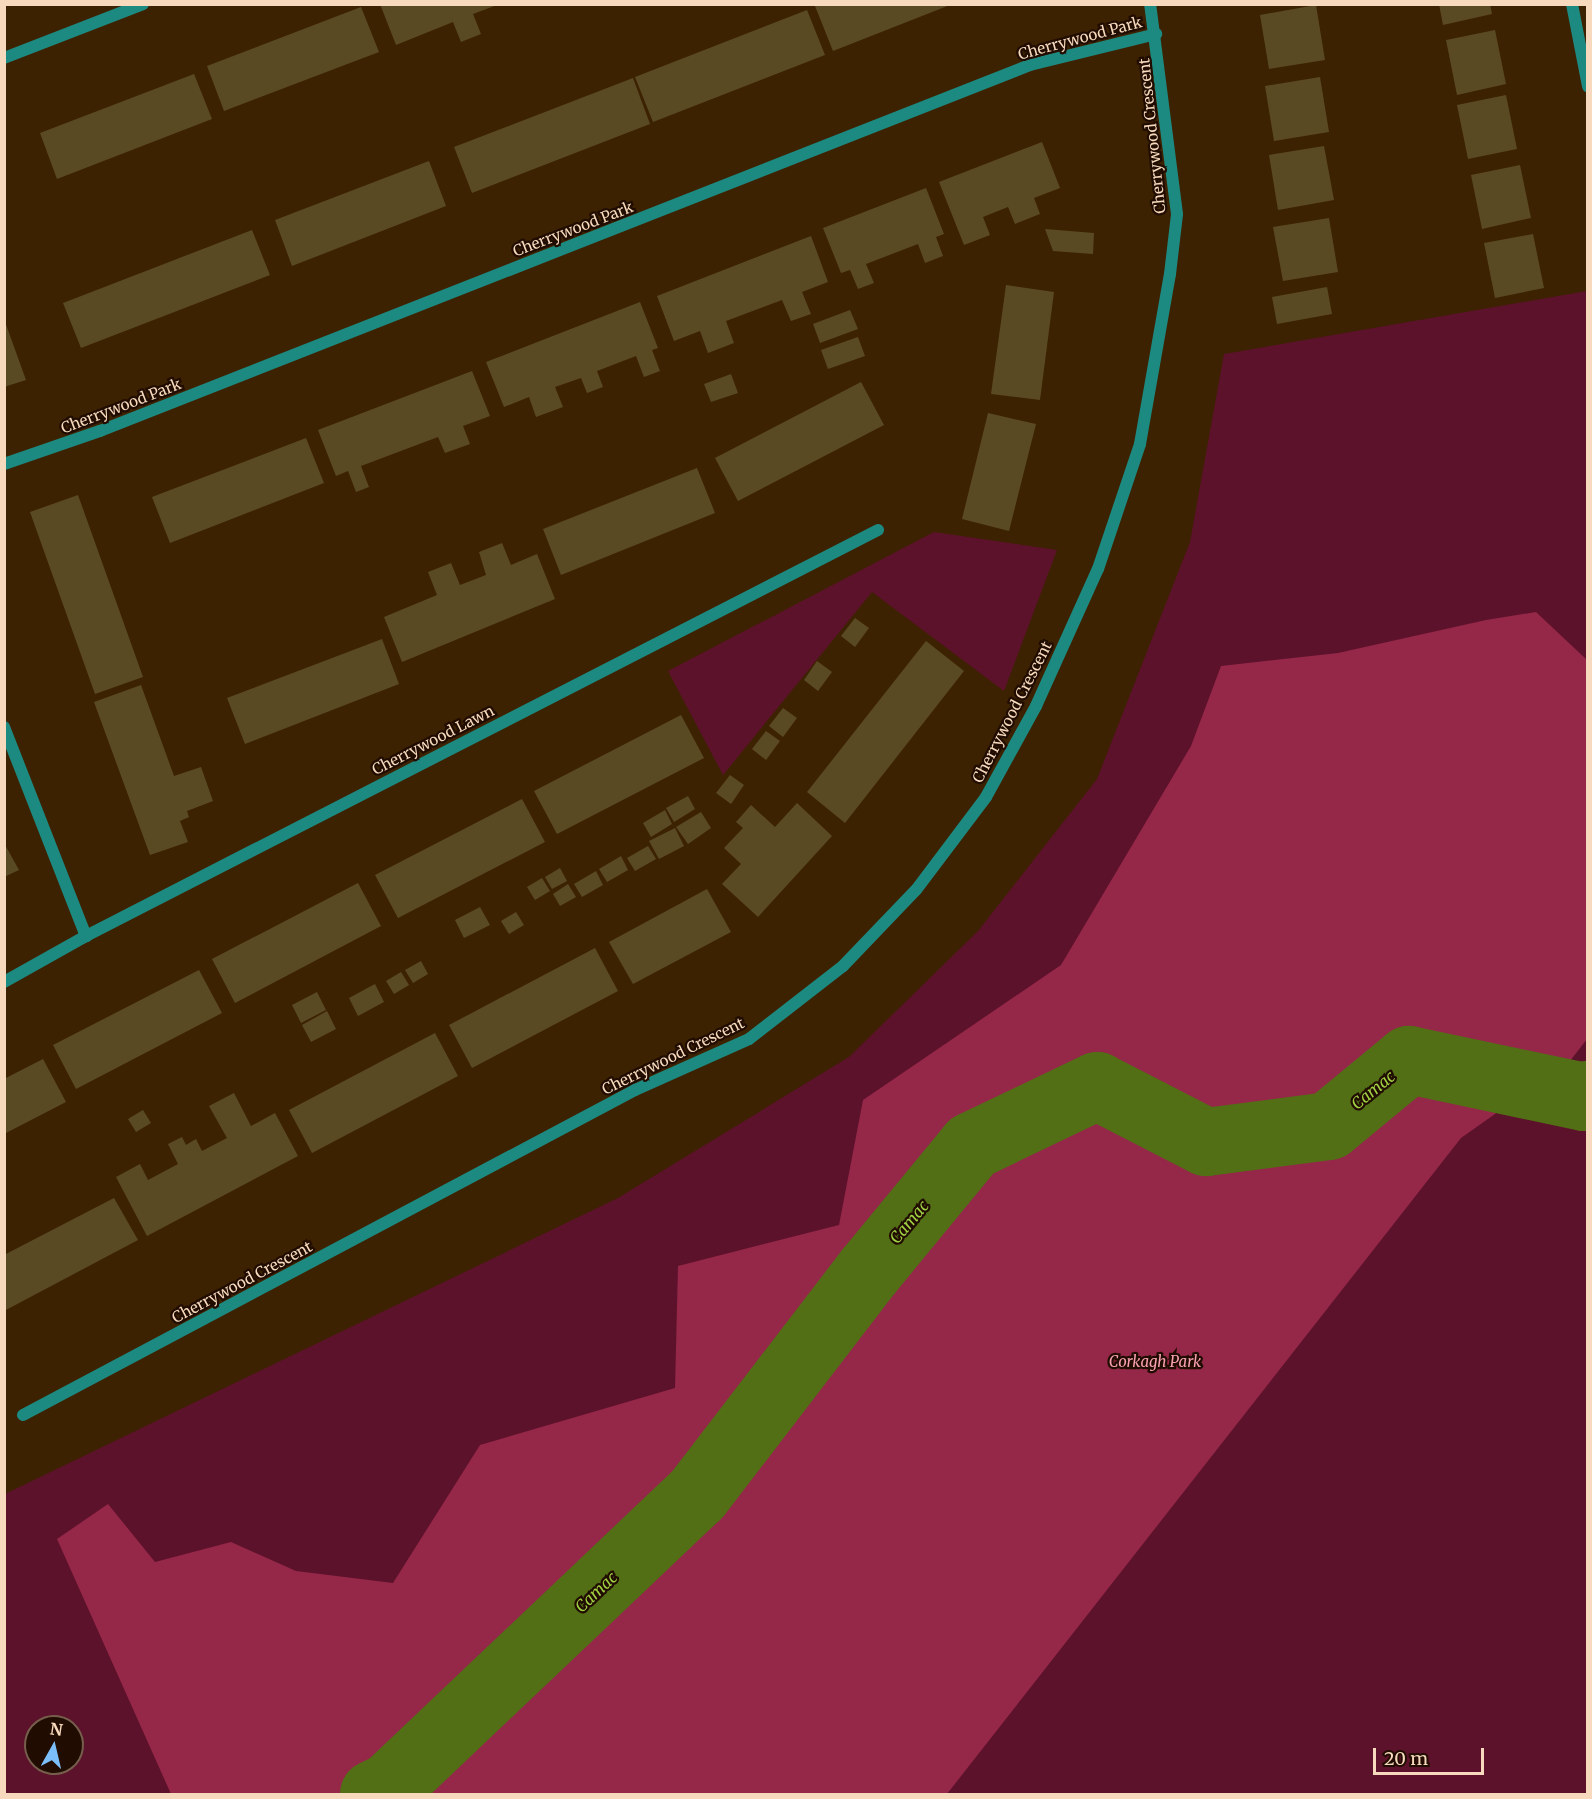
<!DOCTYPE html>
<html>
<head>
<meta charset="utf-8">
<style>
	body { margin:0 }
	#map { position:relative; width:1592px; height:1799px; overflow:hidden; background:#3d2201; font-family:Merriweather,serif }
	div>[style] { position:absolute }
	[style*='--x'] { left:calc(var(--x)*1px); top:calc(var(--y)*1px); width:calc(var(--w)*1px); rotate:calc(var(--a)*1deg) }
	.green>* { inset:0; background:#5d122b }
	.forest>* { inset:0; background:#952749 }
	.stream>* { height:10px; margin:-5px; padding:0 5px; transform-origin:5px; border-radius:5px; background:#526f16 }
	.river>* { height:68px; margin:-34px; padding:0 34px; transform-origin:34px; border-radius:34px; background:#526f16 }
	.building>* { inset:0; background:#5a4a24 }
	.minor>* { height:12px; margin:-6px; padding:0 6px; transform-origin:6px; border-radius:6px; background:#1d8a81 }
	span { translate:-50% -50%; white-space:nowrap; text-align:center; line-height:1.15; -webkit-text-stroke:4.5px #200c00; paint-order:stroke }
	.street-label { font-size:15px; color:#f7dabd }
	.park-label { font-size:15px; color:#f9a1b3; font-style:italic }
	.water-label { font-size:16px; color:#a0d242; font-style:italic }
	.frame { position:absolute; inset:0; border:6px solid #f7dabd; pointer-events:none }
	.north { position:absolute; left:24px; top:1715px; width:60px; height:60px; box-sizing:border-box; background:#200c00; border:2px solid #765e4c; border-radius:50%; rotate:8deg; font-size:16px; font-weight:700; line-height:24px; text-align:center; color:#f7dabd }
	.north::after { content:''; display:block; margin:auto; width:21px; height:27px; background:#7cbef9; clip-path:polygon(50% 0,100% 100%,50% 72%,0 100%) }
	.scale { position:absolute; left:1373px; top:1748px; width:111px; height:27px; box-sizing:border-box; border:3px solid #f7dabd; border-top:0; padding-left:8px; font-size:18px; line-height:21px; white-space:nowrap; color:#f7dabd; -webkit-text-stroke:4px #200c00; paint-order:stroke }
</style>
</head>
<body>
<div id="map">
	<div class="green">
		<div style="clip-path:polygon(evenodd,1587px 291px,1587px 1794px,5px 1794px,5px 1494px,618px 1198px,849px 1057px,978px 931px,1097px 779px,1190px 542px,1224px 354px,1587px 291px,36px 1727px,72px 1727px,72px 1763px,36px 1763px,36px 1727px)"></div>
		<div style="clip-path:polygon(934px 532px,1057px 550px,1004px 691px,872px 592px,723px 775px,668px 671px)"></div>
	</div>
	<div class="forest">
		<div style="clip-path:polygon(1536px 612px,1587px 660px,1587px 1039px,1570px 1061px,1461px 1138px,947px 1794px,171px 1794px,57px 1539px,108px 1504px,155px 1562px,231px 1542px,296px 1571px,393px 1583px,480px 1445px,675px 1388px,678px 1266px,839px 1225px,863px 1100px,1061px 965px,1191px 746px,1221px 666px,1338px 653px,1486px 620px)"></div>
	</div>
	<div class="stream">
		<div style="--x:385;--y:1794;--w:8;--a:-60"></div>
	</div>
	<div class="river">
		<div style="--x:374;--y:1794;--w:17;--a:-25"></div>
		<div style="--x:389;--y:1787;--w:424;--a:-43.5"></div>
		<div style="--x:697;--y:1495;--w:282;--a:-52.5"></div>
		<div style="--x:869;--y:1271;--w:162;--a:-50.5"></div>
		<div style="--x:972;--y:1146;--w:139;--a:-25.6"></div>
		<div style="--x:1097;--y:1086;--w:123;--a:27.2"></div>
		<div style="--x:1206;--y:1142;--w:124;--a:-7.4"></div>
		<div style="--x:1329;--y:1126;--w:104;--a:-39.5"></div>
		<div style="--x:1409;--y:1060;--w:180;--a:11.9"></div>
		<div style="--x:1585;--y:1097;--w:4;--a:-34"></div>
	</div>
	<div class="building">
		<div style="clip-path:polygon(380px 4px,497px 4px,497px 5px,473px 14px,481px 34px,461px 42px,453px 22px,396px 45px)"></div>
		<div style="clip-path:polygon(818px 4px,950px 4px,950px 5px,833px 51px,815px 6px)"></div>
		<div style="clip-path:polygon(1439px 4px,1490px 4px,1492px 14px,1443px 25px)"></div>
		<div style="clip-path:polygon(1316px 5px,1325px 60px,1269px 69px,1260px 15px)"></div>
		<div style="clip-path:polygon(361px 7px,379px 52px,224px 111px,207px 66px)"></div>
		<div style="clip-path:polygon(807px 10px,825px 55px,653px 122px,635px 77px)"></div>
		<div style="clip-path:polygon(1495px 30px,1506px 84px,1457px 95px,1446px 40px)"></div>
		<div style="clip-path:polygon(194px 74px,212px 119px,57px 179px,40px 133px)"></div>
		<div style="clip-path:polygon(1320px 77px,1329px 132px,1274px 141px,1265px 86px)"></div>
		<div style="clip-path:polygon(633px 78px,650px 124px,472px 193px,454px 147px)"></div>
		<div style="clip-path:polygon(1506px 95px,1517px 149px,1468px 159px,1457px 105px)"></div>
		<div style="clip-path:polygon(1042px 142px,1060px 188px,1034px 198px,1040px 214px,1015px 224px,1008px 207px,983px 217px,990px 235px,964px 245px,939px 182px)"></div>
		<div style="clip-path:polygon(1324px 146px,1334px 200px,1278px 210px,1269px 155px)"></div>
		<div style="clip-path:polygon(429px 161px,446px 206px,292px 266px,275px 220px)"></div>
		<div style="clip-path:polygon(1520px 165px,1531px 218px,1482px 229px,1471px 175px)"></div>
		<div style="clip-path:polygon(926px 188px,944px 234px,936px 237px,943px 256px,925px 263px,918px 244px,866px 264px,874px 283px,858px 289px,850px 270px,841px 273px,823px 228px)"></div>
		<div style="clip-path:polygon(1329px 218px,1338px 272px,1283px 281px,1273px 227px)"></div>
		<div style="clip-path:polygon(1045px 229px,1094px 233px,1093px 254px,1053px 251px)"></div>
		<div style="clip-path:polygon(252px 230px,270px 275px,81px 348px,63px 303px)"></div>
		<div style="clip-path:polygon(1533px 234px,1544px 288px,1495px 298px,1484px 243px)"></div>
		<div style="clip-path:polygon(811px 236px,828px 282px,802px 292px,811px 314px,791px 321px,782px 300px,726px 321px,734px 343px,708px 353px,700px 331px,674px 341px,657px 296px)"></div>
		<div style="clip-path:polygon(1006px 285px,1054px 292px,1040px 400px,991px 394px)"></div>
		<div style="clip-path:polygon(1327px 287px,1332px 314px,1277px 324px,1272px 297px)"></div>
		<div style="clip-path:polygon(640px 302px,658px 348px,652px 350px,660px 371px,644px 377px,636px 356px,597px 371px,603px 387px,587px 393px,581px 378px,555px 387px,563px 407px,536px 417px,529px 397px,504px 407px,486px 362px)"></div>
		<div style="clip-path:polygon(850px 310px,858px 329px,820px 343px,813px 324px)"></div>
		<div style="clip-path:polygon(4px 319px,26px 380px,4px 387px)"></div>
		<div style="clip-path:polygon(858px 337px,865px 356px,828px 369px,821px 350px)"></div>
		<div style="clip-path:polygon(472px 371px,490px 416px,463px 426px,470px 444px,445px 453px,438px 437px,361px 466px,369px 487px,356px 492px,348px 471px,336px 476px,318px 430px)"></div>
		<div style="clip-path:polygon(731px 374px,738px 393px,711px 402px,704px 384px)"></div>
		<div style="clip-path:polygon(861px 382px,884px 425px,738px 501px,715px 458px)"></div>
		<div style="clip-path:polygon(988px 413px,1036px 424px,1009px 531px,962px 519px)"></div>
		<div style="clip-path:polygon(306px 438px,324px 483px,170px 543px,152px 497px)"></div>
		<div style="clip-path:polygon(697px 468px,715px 513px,561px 575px,543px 529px)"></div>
		<div style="clip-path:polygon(78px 495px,143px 677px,95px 694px,30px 512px)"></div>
		<div style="clip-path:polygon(502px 543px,511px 565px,537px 554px,555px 599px,402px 662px,384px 617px,437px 595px,428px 572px,451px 563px,460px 585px,486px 575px,479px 552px)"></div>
		<div style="clip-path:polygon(855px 618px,869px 628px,855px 647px,841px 636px)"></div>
		<div style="clip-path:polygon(382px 639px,399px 684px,245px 744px,227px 698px)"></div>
		<div style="clip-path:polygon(926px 641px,964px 671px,845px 823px,807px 792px)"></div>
		<div style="clip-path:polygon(817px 661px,832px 672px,818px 691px,804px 680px)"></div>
		<div style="clip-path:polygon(141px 685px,174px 776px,201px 767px,213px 801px,187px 811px,189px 817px,180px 821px,188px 842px,150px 855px,94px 702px)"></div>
		<div style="clip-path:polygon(783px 708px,797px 718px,783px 737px,769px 726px)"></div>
		<div style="clip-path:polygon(681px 715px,704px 758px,557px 834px,534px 791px)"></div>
		<div style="clip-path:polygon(766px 731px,780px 741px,766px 760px,752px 749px)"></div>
		<div style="clip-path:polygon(730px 775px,744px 785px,731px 804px,716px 793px)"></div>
		<div style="clip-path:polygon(688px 796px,695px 809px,674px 822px,666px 808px)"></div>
		<div style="clip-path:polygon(522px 799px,545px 842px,398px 918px,375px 875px)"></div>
		<div style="clip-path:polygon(797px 803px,832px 836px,758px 917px,722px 884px,741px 864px,724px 848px,743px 828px,736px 822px,751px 805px,775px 827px)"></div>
		<div style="clip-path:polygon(665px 810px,672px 824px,651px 837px,643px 823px)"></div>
		<div style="clip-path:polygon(701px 812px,711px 828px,688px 844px,676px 827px)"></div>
		<div style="clip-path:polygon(675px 828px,684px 846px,659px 859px,649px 841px)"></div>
		<div style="clip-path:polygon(4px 843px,19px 870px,4px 877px)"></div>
		<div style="clip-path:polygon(648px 846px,656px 859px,635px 871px,627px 858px)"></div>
		<div style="clip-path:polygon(621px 856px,628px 870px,607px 882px,599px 869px)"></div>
		<div style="clip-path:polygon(560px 868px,567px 881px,552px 889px,545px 877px)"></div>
		<div style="clip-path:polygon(596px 871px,603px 885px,582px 897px,574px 884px)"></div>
		<div style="clip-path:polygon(542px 878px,550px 891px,535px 900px,527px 887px)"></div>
		<div style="clip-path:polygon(358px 883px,381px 926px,235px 1003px,212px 959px)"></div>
		<div style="clip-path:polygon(568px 884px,576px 897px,560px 906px,553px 894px)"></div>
		<div style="clip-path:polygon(707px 889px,731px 932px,633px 984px,609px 942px)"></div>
		<div style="clip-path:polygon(480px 907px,490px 925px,464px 938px,455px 920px)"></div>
		<div style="clip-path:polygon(516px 912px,524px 925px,509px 934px,501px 921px)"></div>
		<div style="clip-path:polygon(595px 948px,618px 991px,472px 1068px,449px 1025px)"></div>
		<div style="clip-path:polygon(421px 961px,428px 974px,413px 983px,405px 970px)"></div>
		<div style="clip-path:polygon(199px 970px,222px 1013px,76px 1089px,53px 1045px)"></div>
		<div style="clip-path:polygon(401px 972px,409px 985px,394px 994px,386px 981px)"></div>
		<div style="clip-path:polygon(375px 984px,384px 1002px,358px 1016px,349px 998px)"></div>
		<div style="clip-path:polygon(317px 992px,326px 1010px,301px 1023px,292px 1005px)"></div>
		<div style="clip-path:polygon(327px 1011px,336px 1029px,311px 1042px,302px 1025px)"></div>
		<div style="clip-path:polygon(435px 1033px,458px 1076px,312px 1153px,289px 1110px)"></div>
		<div style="clip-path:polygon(43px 1059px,66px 1102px,4px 1134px,4px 1079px)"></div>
		<div style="clip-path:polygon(234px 1093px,251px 1126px,275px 1113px,298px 1156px,147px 1236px,116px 1177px,140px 1164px,148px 1180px,178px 1164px,168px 1144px,182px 1137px,186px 1145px,196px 1139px,202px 1151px,227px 1138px,209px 1106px)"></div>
		<div style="clip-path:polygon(143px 1110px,151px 1123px,136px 1132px,128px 1119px)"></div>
		<div style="clip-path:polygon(114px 1198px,138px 1240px,4px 1311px,4px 1255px)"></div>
	</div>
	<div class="minor">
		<div style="--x:1572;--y:4;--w:84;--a:79"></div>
		<div style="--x:4;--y:58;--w:149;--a:-21.2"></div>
		<div style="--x:4;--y:464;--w:102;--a:-19"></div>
		<div style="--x:100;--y:431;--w:999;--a:-21.48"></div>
		<div style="--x:1030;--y:65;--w:130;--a:-13.8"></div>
		<div style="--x:4;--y:727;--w:225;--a:68.6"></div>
		<div style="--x:4;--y:982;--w:94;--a:-29.3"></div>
		<div style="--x:86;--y:936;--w:890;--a:-27.14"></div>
		<div style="--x:23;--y:1415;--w:693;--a:-27.97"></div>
		<div style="--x:635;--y:1090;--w:125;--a:-24.1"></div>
		<div style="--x:749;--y:1039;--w:119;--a:-37.8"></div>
		<div style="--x:843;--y:966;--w:105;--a:-46.2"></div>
		<div style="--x:916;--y:890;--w:116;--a:-53"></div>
		<div style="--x:986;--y:797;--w:104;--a:-61.2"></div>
		<div style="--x:1036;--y:706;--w:150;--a:-65.7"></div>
		<div style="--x:1098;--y:569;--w:132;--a:-71.4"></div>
		<div style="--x:1140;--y:444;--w:173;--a:-80"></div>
		<div style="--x:1170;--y:274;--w:60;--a:-83.3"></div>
		<div style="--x:1177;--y:214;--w:212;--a:-97.3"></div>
	</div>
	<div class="street-label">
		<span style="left:1080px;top:38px;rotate:-15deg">Cherrywood Park</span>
		<span style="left:1152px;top:136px;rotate:-96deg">Cherrywood Crescent</span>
		<span style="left:573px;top:229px;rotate:-21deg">Cherrywood Park</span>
		<span style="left:121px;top:406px;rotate:-21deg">Cherrywood Park</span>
		<span style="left:1012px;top:712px;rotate:-63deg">Cherrywood Crescent</span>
		<span style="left:433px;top:740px;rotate:-27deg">Cherrywood Lawn</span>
		<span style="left:673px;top:1056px;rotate:-26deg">Cherrywood Crescent</span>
		<span style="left:242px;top:1282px;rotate:-28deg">Cherrywood Crescent</span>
	</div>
	<div class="park-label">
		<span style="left:1155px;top:1362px">Corkagh Park</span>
	</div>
	<div class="water-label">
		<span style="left:1373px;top:1090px;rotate:-39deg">Camac</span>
		<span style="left:909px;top:1222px;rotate:-50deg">Camac</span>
		<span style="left:596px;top:1592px;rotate:-43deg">Camac</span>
	</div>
	<div class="frame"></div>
	<div class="north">N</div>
	<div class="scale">20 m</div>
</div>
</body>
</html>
